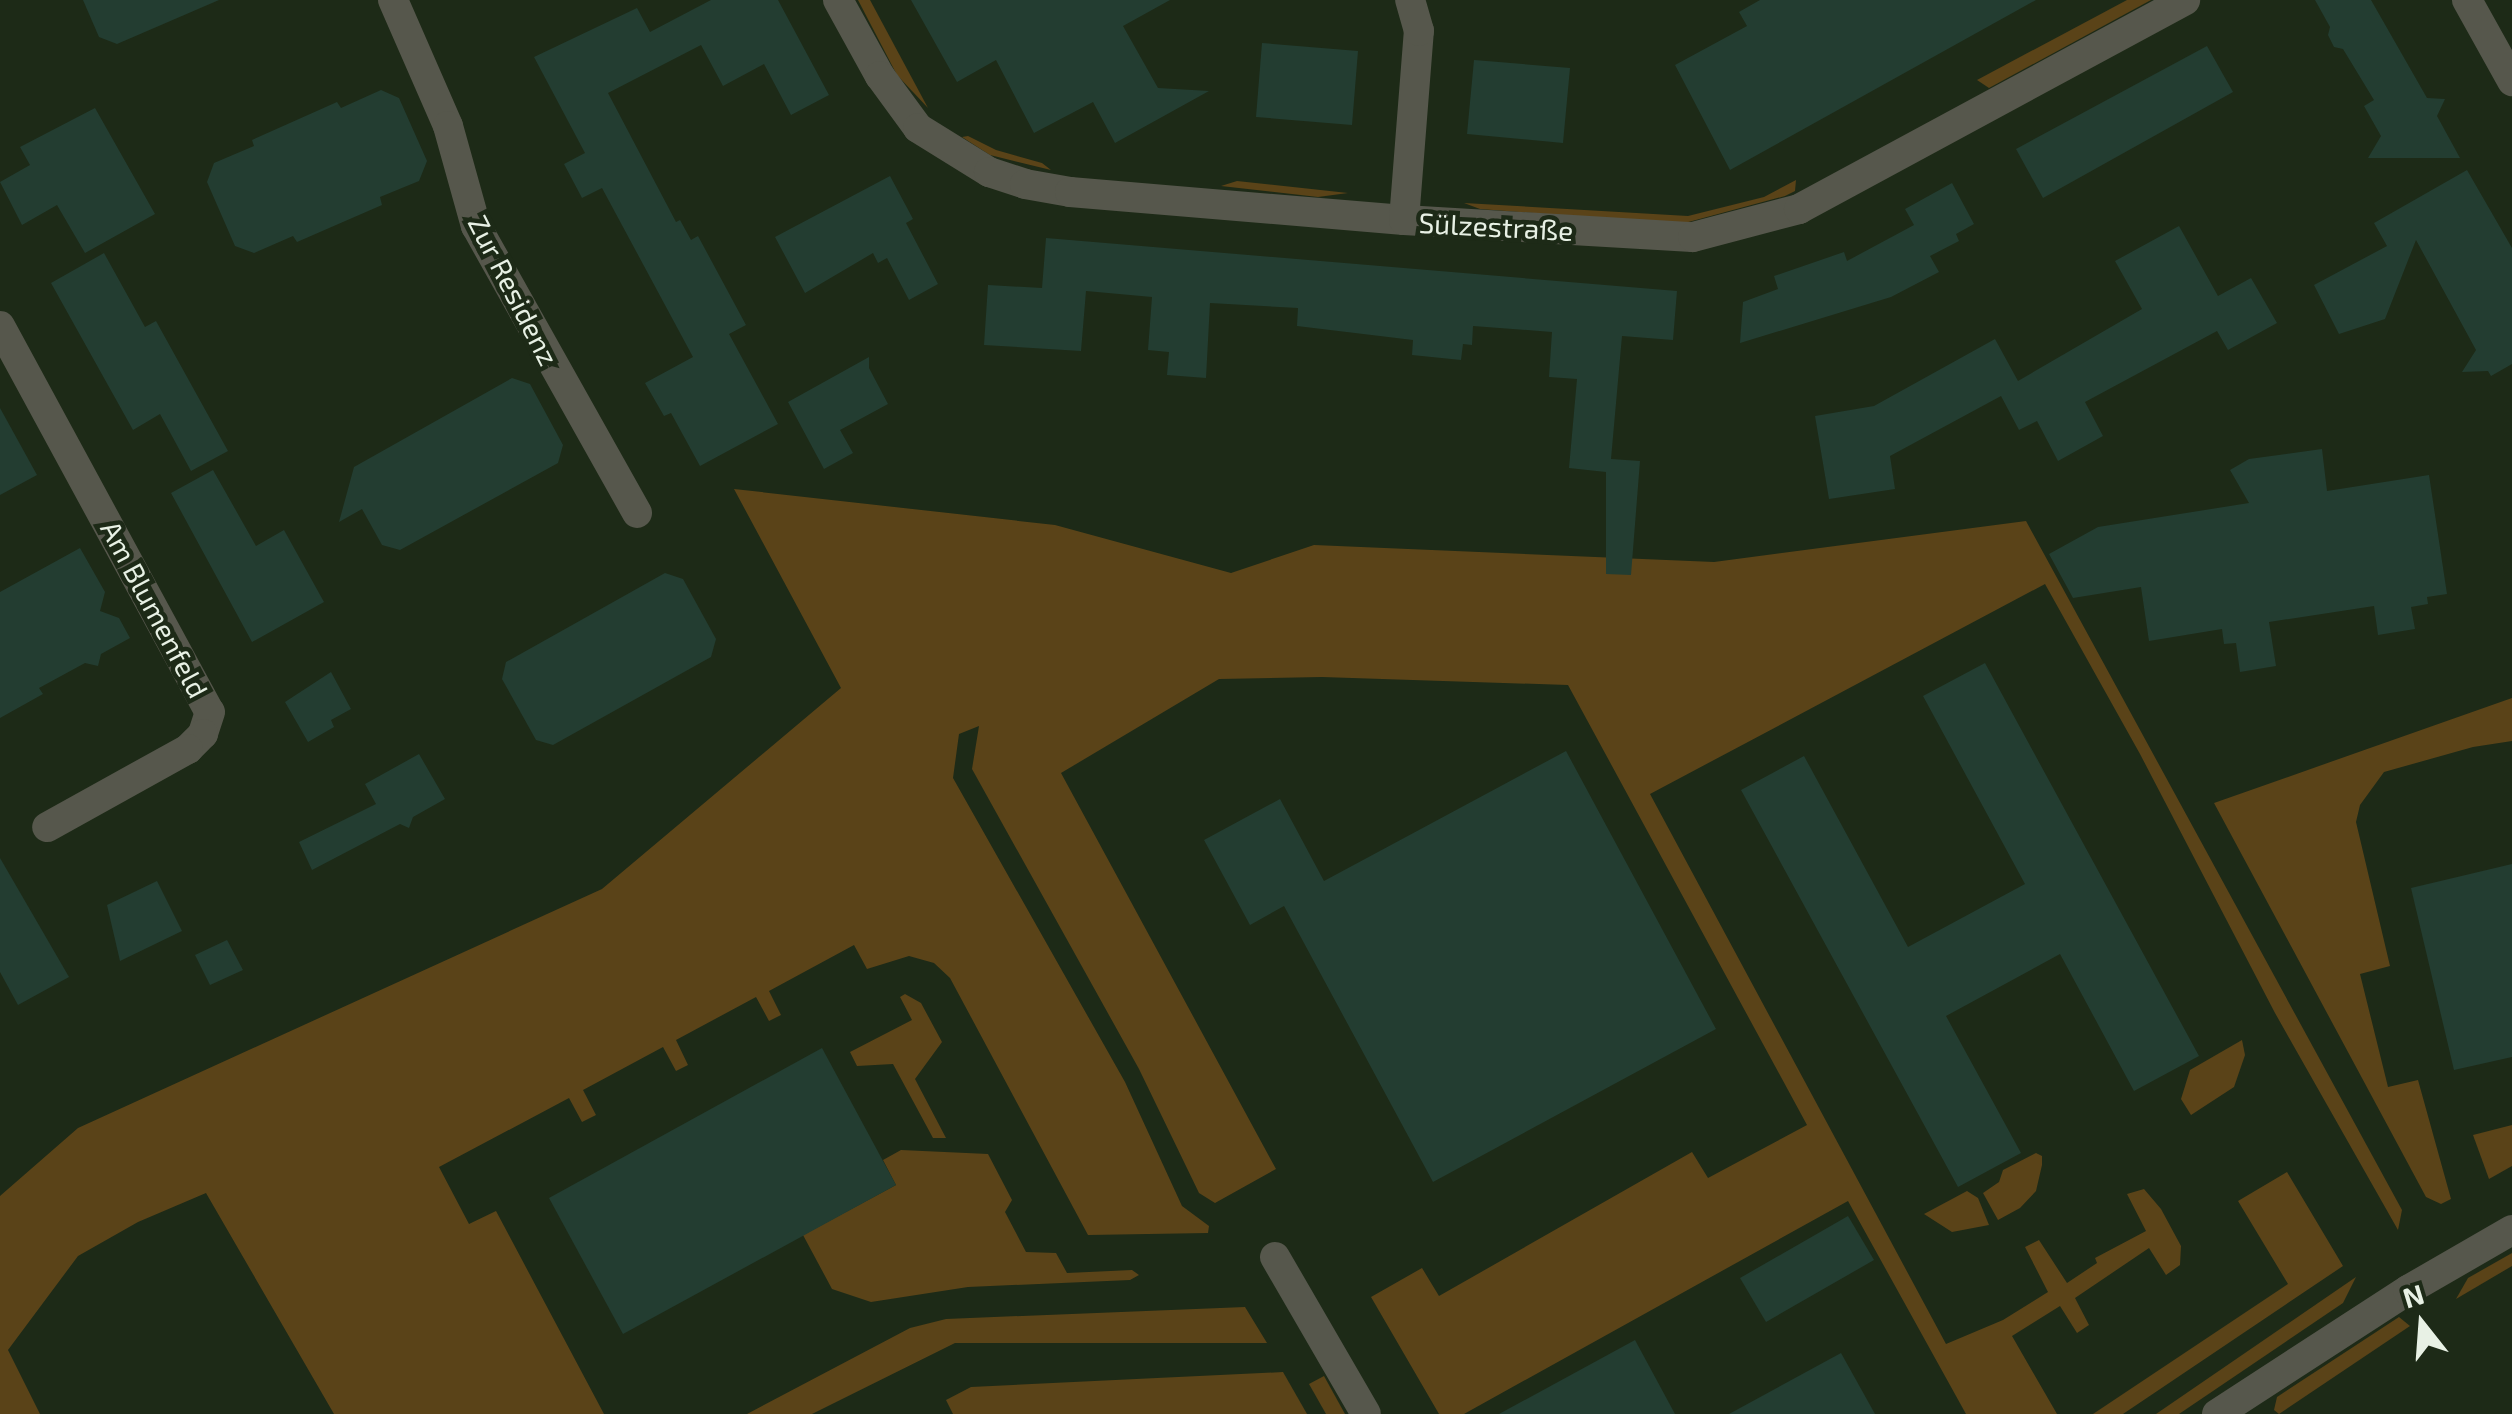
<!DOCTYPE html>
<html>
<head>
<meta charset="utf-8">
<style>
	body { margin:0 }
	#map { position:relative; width:2512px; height:1414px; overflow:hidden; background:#1d2a17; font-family:"Exo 2",sans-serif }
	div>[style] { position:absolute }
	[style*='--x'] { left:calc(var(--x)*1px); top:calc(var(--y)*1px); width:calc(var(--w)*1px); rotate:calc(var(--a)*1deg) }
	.green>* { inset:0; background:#5a4318 }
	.building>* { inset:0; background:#233d31 }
	.minor>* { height:30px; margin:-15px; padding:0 15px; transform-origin:15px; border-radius:15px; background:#56574c }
	.tertiary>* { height:30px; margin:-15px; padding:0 15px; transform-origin:15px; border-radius:15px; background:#56574c }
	span { translate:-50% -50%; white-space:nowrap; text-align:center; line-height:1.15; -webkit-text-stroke:9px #1d2a17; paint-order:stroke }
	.street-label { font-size:28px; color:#e8f1e5 }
	.north { position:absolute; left:2372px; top:1274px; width:100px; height:100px; -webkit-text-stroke:8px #1d2a17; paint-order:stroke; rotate:343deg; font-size:28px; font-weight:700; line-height:40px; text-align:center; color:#e8f1e5 }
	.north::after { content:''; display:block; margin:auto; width:35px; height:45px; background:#e8f1e5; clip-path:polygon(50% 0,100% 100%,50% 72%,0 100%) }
</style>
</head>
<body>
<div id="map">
	<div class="green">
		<div style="clip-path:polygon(858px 0,870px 0,928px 108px,897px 75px)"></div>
		<div style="clip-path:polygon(2127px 0,2151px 0,1989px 88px,1977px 80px)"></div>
		<div style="clip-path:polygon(968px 136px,996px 150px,1042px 163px,1051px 170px,990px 155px,962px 137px)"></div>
		<div style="clip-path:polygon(1796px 180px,1795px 191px,1785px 196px,1681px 224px,1480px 209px,1464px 203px,1688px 216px,1764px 197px)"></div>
		<div style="clip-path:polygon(1237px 181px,1348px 193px,1318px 197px,1221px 186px)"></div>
		<div style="clip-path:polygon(734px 489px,1055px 525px,1231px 573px,1314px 545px,1714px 562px,2026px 521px,2402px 1210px,2398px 1230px,2275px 1013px,2140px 754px,2045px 584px,1650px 794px,1946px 1344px,2003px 1320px,2048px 1292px,2025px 1247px,2039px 1240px,2067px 1283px,2097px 1263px,2095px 1258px,2146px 1231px,2127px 1194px,2144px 1189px,2161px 1209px,2181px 1246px,2180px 1265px,2166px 1275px,2149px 1248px,2075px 1298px,2089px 1325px,2077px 1333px,2060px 1306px,2012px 1336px,2057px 1414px,1966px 1414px,1848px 1201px,1464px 1414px,1439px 1414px,1371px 1297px,1422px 1268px,1439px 1296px,1692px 1152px,1708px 1178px,1807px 1125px,1568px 685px,1322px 677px,1219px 679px,1061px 773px,1276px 1169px,1215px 1203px,1199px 1193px,1139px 1069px,972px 769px,979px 726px,959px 734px,953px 778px,1125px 1082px,1182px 1206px,1209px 1226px,1208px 1233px,1088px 1235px,950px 978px,934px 963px,909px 956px,867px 969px,854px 945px,769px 991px,781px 1015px,769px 1021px,756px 997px,676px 1040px,688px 1065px,676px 1071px,663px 1047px,583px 1090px,596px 1115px,582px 1122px,569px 1098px,439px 1167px,469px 1224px,496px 1211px,604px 1414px,334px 1414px,206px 1193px,138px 1222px,78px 1256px,8px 1350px,40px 1414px,0 1414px,0 1196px,78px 1128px,602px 889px,841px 688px)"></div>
		<div style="clip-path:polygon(2512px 698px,2512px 741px,2473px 747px,2384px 772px,2360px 805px,2356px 822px,2390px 966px,2360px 974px,2388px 1087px,2418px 1080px,2451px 1199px,2441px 1204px,2426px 1197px,2214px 803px)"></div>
		<div style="clip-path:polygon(905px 994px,921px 1003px,942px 1042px,915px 1079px,946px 1138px,933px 1138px,893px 1064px,857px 1066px,850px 1052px,912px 1020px,900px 997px)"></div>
		<div style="clip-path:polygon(2242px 1040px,2245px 1055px,2234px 1087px,2191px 1115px,2181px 1099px,2190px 1070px)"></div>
		<div style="clip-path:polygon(2512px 1125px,2512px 1166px,2489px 1179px,2473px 1135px)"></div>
		<div style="clip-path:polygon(901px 1150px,988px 1154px,1012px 1200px,1005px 1212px,1026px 1252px,1056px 1253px,1067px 1273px,1132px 1270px,1139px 1275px,1130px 1280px,968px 1287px,871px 1302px,832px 1289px,803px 1235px,896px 1185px,883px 1160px)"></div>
		<div style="clip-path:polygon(2036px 1153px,2042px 1156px,2042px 1165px,2036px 1191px,2020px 1208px,1998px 1220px,1983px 1193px,1999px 1182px,2003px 1170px)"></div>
		<div style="clip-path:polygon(2287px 1172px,2343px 1266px,2123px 1414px,2093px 1414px,2288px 1284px,2238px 1201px)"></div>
		<div style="clip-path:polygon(1967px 1191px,1978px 1198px,1989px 1225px,1952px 1232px,1924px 1214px)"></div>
		<div style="clip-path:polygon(2512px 1253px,2512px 1266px,2456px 1299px,2468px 1278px)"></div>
		<div style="clip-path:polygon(2356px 1277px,2343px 1303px,2179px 1414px,2156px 1414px)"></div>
		<div style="clip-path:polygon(1245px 1307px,1267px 1343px,955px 1343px,812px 1414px,747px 1414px,910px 1328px,946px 1319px)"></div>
		<div style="clip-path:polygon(2399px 1317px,2410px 1326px,2279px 1414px,2274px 1410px,2277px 1397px)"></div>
		<div style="clip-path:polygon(1283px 1372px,1307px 1414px,953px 1414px,946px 1400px,971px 1387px)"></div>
		<div style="clip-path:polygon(1324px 1376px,1345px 1414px,1326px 1414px,1309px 1384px)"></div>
	</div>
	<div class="building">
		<div style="clip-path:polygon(83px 0,219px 0,117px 44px,99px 37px)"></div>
		<div style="clip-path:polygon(711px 0,778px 0,829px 95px,791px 115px,764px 64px,723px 86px,701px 45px,608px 93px,676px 222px,680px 220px,691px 240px,698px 236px,746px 325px,729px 334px,778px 424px,700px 466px,671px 413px,664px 416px,645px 383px,693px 357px,602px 188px,582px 198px,564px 164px,585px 153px,534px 57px,637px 8px,650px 32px)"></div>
		<div style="clip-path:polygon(911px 0,1170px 0,1123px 26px,1158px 88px,1209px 91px,1115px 143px,1093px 102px,1034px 133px,996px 60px,957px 82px)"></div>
		<div style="clip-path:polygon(1760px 0,2036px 0,1730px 170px,1675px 65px,1747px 26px,1739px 12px)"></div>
		<div style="clip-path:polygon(2315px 0,2371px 0,2427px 98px,2445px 99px,2437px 116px,2460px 158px,2368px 158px,2381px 136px,2364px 106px,2374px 100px,2343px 49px,2334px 47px,2328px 35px,2330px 27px)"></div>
		<div style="clip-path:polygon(1262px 43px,1358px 51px,1352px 125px,1256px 117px)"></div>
		<div style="clip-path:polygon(2207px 46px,2233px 92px,2043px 198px,2016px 149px)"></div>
		<div style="clip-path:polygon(1474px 60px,1570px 68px,1563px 143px,1467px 134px)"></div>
		<div style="clip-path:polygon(381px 90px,399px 98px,427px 161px,419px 181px,380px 197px,382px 205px,297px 242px,293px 236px,254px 253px,235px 246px,207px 182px,214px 163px,254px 146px,252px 140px,337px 102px,341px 108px)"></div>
		<div style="clip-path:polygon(95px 108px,155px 214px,85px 253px,57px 205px,22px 225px,0 182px,30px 165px,20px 147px)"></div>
		<div style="clip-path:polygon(2467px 170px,2512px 248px,2512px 364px,2491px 376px,2488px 371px,2462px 372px,2476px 350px,2416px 240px,2385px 319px,2339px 334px,2314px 285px,2387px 246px,2374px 223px)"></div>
		<div style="clip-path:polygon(890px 176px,913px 219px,906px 223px,938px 284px,909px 300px,887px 258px,878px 263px,873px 253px,805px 293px,775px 237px)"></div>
		<div style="clip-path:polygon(1952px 183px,1974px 224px,1956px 234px,1959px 241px,1930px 256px,1939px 272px,1891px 297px,1740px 343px,1743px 302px,1778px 289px,1774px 276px,1844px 252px,1847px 261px,1914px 225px,1905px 209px)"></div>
		<div style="clip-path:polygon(2179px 226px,2218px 296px,2251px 278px,2277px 323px,2228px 350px,2217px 331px,2085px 402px,2103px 436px,2058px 461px,2037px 421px,2019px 430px,2001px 396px,1890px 456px,1895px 489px,1829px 499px,1815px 416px,1874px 406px,1995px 339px,2018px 381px,2142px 309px,2115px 261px)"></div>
		<div style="clip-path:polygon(1046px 238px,1677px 291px,1673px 340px,1622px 336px,1611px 459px,1640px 461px,1631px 575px,1606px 574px,1606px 472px,1569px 468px,1577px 379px,1549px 377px,1552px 332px,1473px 326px,1472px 345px,1463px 344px,1461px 360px,1412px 355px,1413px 340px,1297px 326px,1298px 308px,1210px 303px,1206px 378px,1167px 375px,1169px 352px,1148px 350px,1152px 297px,1086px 291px,1081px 351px,984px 345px,988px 285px,1042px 288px)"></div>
		<div style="clip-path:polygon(104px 253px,145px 327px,156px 321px,228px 451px,191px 471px,160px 414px,133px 430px,51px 283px)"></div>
		<div style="clip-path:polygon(869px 357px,869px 368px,888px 404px,840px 430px,853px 453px,824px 469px,788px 402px)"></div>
		<div style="clip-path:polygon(512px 378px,530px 384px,563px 445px,558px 463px,400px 550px,382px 545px,362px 509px,339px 522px,354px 467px)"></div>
		<div style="clip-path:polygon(0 408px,37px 475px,0 495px)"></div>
		<div style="clip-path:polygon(2322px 449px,2327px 491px,2429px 475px,2447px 594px,2427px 597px,2428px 604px,2411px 607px,2415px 629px,2378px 635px,2374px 606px,2269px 622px,2276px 666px,2240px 672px,2236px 643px,2224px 644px,2222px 629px,2149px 641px,2141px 587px,2073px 598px,2049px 554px,2098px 527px,2249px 503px,2230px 470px,2249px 459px)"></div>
		<div style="clip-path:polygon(213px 470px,256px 546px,284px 530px,324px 602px,252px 642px,171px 493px)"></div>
		<div style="clip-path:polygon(80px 548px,105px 592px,100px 611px,119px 618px,130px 638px,101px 654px,98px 666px,85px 663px,39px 688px,43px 694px,0 718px,0 592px)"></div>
		<div style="clip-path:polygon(665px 573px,683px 579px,716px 639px,711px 657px,553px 745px,536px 740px,502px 679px,506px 662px)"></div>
		<div style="clip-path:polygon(1985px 663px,2199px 1056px,2134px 1091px,2060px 954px,1946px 1016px,2021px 1153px,1958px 1187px,1741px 790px,1804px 756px,1908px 947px,2025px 884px,1923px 696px)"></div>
		<div style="clip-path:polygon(331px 672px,351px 709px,331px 720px,334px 727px,308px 742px,285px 702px)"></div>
		<div style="clip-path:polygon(1566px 751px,1716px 1029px,1433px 1182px,1284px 906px,1250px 925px,1204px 840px,1280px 799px,1324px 881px)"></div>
		<div style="clip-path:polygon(419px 754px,445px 799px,413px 817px,409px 828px,400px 824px,312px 870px,299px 842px,376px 804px,365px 784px)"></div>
		<div style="clip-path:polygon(0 858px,69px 977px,18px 1005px,0 972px)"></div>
		<div style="clip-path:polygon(2512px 864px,2512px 1057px,2454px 1070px,2411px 888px)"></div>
		<div style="clip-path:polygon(157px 881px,182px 931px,120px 961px,107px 905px)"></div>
		<div style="clip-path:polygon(227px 940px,243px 970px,210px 985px,195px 955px)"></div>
		<div style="clip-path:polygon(822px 1048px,896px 1185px,623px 1334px,549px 1198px)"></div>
		<div style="clip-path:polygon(1848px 1216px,1874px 1260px,1766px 1322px,1740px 1278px)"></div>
		<div style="clip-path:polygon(1635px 1340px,1675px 1414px,1499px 1414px)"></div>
		<div style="clip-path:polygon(1841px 1353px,1875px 1414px,1729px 1414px)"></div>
	</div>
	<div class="minor">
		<div style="--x:393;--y:0;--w:137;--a:66.4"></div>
		<div style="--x:448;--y:126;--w:104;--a:74.4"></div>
		<div style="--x:476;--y:226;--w:329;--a:60.7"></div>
		<div style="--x:838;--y:0;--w:87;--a:61.1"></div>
		<div style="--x:880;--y:76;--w:64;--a:53.8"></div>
		<div style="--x:918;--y:128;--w:84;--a:31.8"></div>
		<div style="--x:989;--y:172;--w:38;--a:18"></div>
		<div style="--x:1025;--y:184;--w:46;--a:10.1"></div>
		<div style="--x:1070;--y:192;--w:335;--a:4.8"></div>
		<div style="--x:1404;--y:220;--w:289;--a:3.4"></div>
		<div style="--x:1693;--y:237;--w:110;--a:-14.8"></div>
		<div style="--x:1799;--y:209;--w:439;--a:-28.4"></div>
		<div style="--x:1404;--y:220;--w:190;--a:-85.5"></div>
		<div style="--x:1419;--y:31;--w:32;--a:-106"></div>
		<div style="--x:0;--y:326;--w:439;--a:61.5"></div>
		<div style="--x:210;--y:712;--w:23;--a:108"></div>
		<div style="--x:203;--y:734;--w:21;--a:135"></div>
		<div style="--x:188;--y:749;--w:161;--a:151"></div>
		<div style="--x:1275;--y:1257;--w:181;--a:59.9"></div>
		<div style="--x:2217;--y:1414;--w:228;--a:-33"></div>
		<div style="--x:2408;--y:1290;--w:120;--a:-30"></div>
	</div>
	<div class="tertiary">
		<div style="--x:2467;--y:0;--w:93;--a:60.9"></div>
	</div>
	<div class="street-label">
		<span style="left:1496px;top:226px;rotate:3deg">Sülzestraße</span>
		<span style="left:514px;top:290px;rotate:63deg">Zur Residenz</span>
		<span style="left:155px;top:609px;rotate:62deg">Am Blumenfeld</span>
	</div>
	<div class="north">N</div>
</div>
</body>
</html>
